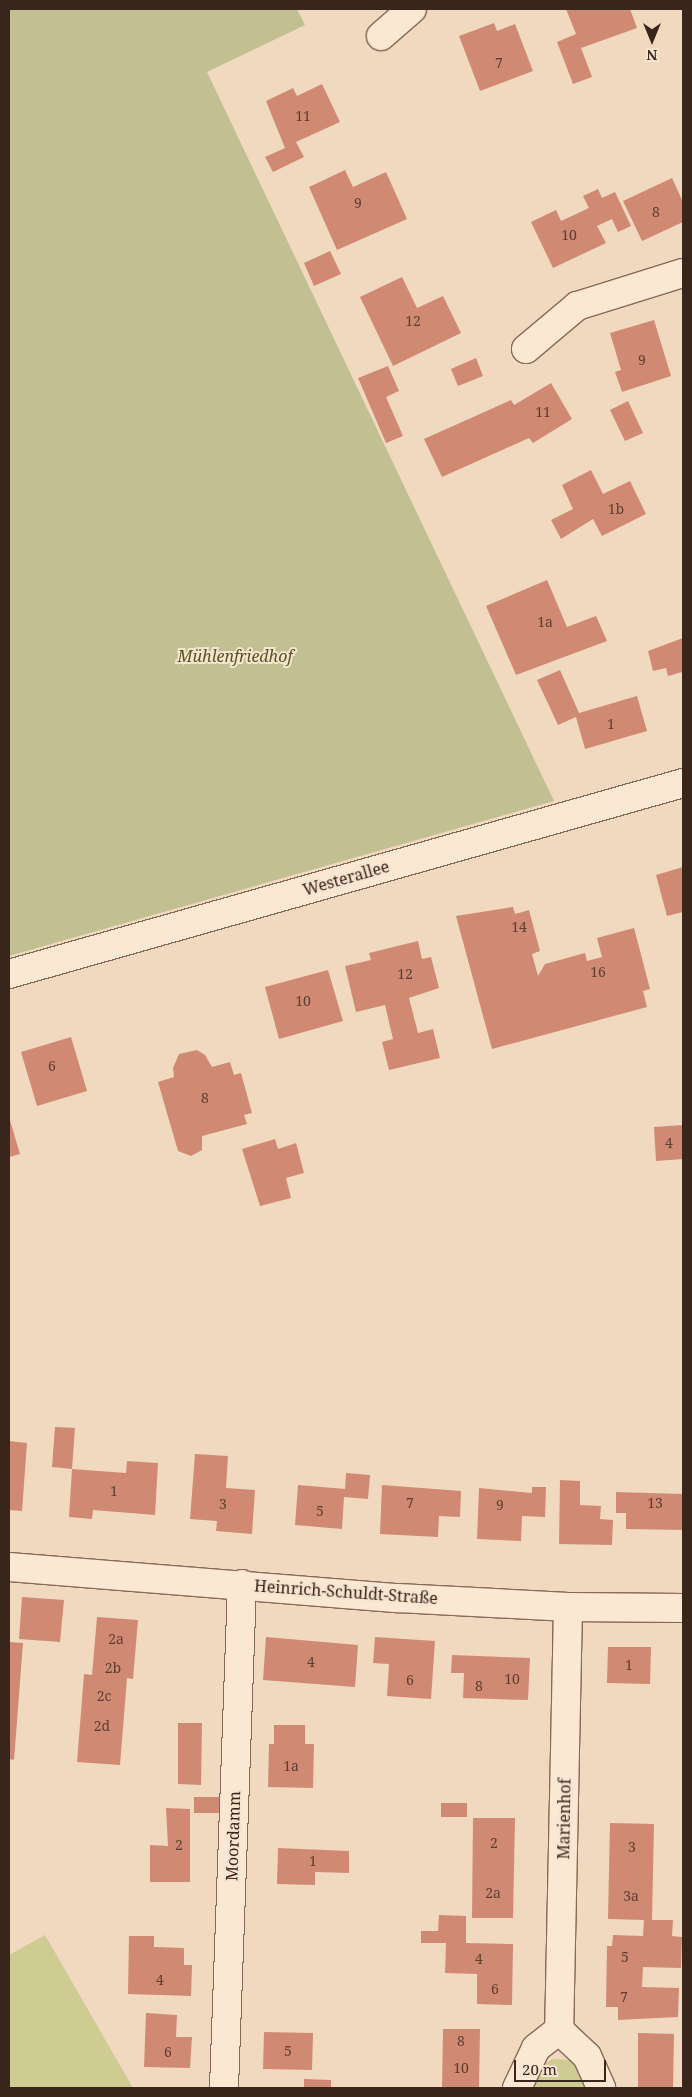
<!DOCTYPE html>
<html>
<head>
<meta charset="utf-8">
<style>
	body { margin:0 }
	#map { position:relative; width:692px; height:2097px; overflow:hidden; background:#f0d9bf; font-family:"Noto Serif",serif }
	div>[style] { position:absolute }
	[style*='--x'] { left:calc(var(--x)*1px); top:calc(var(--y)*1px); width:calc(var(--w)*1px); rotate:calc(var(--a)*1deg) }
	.green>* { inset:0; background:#cecb93 }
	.cemetery>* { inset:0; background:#c2c093 }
	.building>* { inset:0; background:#d08a73 }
	.roads { filter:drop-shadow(1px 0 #896957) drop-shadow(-1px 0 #896957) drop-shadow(0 1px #896957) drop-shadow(0 -1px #896957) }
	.street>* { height:28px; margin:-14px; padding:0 14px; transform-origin:14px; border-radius:14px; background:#fae8d3 }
	.secondary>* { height:28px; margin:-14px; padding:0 14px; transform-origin:14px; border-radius:14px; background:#fae8d3 }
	span { translate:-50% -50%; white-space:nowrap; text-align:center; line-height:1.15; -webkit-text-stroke:4px #f7e4cf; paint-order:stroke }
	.number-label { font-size:14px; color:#5e3e32 }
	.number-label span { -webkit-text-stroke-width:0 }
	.park-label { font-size:16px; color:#515521; font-style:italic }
	.street-label { font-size:16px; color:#38251c }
	.frame { position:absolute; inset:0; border:10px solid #38251c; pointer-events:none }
	.north { position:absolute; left:627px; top:15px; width:50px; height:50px; -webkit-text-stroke:4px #f7e4cf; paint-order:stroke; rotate:180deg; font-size:14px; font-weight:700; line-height:20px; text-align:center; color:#38251c }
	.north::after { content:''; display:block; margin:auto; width:18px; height:22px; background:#38251c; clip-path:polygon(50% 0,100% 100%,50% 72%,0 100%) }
	.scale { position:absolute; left:514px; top:2060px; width:92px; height:22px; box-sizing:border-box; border:2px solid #38251c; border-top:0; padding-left:6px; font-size:15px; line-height:18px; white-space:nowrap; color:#38251c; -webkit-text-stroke:4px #f7e4cf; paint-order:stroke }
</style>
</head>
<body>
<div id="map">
	<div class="green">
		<div style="clip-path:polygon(45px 1935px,133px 2088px,9px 2088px,9px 1955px)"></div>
		<div style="clip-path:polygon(553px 2059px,570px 2060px,581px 2069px,588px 2088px,526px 2088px,537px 2068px)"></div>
	</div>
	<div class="cemetery">
		<div style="clip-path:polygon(9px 9px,297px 9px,305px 25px,207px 72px,554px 801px,9px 956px)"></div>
	</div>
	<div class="building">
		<div style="clip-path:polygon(566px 9px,630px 9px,637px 28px,581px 48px,592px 77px,573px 84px,557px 42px,576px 34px)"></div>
		<div style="clip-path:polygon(494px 23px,497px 31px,515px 24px,533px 71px,480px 91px,459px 36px)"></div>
		<div style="clip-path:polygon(322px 84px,340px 122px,296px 142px,304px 157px,273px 172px,265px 157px,285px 148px,266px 101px,293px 88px,297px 96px)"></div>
		<div style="clip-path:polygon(345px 170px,353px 187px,386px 172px,407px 219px,337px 250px,309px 187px)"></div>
		<div style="clip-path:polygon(672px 178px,683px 202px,683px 222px,642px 241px,623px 201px)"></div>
		<div style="clip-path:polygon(598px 189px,602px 198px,615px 192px,631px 226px,618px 232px,612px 219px,597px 226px,606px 243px,553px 268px,531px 222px,556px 210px,561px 221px,589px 208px,583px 196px)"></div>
		<div style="clip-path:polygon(330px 251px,341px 274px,314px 286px,304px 263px)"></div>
		<div style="clip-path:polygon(402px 277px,417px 308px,443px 296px,461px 333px,393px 366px,360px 297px)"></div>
		<div style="clip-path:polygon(654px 320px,671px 376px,622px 392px,615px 372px,621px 370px,610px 333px)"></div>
		<div style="clip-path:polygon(476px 358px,483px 376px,458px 386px,451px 369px)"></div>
		<div style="clip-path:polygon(388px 366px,399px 391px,386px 397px,403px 436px,386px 443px,358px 378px)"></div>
		<div style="clip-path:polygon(551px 383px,572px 419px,533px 443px,529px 438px,442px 477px,424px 439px,511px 400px,514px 405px)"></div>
		<div style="clip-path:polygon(628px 401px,643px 433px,625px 441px,610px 410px)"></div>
		<div style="clip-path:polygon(591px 470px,603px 494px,630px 481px,646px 514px,602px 536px,593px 519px,561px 539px,551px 520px,573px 509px,562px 485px)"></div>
		<div style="clip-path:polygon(547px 580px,567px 627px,596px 616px,607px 641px,516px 675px,486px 606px)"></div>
		<div style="clip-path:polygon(683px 638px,683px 676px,682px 672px,668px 676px,666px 668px,653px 671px,648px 651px)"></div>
		<div style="clip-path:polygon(560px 670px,579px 713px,637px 696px,647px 731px,585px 749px,576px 717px,558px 725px,537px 680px)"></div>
		<div style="clip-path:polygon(683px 867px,683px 912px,667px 916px,656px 875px)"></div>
		<div style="clip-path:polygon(513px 907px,515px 914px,529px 910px,540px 951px,532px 954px,538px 976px,545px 964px,585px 953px,587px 961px,602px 957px,597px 938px,634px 928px,650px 989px,643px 991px,647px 1007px,492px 1049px,456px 916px)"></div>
		<div style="clip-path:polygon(418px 941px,422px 959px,431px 957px,439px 988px,409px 998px,418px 1033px,433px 1029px,440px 1058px,389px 1070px,382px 1042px,393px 1039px,385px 1005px,356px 1012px,345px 966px,371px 960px,369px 953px)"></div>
		<div style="clip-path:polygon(328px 970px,343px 1021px,279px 1039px,265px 987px)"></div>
		<div style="clip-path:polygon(71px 1037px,87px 1091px,37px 1106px,21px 1052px)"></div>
		<div style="clip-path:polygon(197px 1050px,205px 1055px,212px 1067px,230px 1062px,234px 1075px,241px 1073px,252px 1113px,244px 1115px,247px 1124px,202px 1136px,202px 1150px,191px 1156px,178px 1151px,158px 1082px,174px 1077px,173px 1068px,179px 1054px)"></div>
		<div style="clip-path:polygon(9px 1117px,20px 1154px,9px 1157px)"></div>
		<div style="clip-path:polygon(683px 1125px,683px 1159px,656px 1161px,654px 1127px)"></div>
		<div style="clip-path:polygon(275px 1139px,278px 1149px,296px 1143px,304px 1173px,286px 1178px,291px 1198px,260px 1206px,242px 1149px)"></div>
		<div style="clip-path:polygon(55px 1427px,75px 1428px,72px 1469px,52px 1467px)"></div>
		<div style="clip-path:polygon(9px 1441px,27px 1443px,22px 1511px,9px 1510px)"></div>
		<div style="clip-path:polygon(195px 1454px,228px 1456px,226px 1488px,255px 1490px,252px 1534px,216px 1531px,217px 1521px,190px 1519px)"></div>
		<div style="clip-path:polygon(127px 1461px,158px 1463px,155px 1515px,93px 1510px,92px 1519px,69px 1517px,72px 1469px,126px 1473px)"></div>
		<div style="clip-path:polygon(346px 1473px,370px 1475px,368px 1499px,344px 1497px,342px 1529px,295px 1525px,298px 1485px,345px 1489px)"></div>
		<div style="clip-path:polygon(560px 1480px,580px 1481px,580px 1505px,601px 1506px,600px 1519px,613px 1520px,612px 1545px,559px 1544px)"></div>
		<div style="clip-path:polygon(382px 1485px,461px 1491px,460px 1517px,439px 1516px,438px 1537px,380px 1534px)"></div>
		<div style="clip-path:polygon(532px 1487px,546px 1487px,545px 1517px,522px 1516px,521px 1541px,477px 1539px,479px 1488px,532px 1493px)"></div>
		<div style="clip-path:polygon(616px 1492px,683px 1494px,683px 1530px,626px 1529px,626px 1513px,616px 1513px)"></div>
		<div style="clip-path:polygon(22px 1597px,64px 1600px,60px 1642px,19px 1639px)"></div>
		<div style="clip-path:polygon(97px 1617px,138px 1620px,133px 1679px,127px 1678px,120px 1765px,77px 1762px,84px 1674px,92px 1675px)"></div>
		<div style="clip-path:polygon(266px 1637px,358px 1645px,355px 1687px,263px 1680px)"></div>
		<div style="clip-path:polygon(375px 1637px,435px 1641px,431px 1699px,387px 1696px,389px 1664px,373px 1663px)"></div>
		<div style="clip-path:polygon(9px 1642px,23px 1643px,14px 1760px,9px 1759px)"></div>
		<div style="clip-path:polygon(608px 1647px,651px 1647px,650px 1684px,607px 1683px)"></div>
		<div style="clip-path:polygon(452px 1655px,530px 1658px,528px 1700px,463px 1698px,464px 1673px,451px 1673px)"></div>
		<div style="clip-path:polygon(178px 1723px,202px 1723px,201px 1785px,178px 1784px)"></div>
		<div style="clip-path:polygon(274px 1725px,305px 1725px,305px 1744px,314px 1744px,313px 1788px,268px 1787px,269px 1744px,274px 1744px)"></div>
		<div style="clip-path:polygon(194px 1797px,219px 1797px,219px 1813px,194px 1813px)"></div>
		<div style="clip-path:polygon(441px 1803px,467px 1803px,467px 1817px,441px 1817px)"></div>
		<div style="clip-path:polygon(166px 1808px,190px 1809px,190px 1882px,150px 1882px,150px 1845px,168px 1846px)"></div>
		<div style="clip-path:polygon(473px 1818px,515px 1818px,513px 1918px,472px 1918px)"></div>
		<div style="clip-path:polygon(610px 1823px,654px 1824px,652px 1920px,673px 1920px,672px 1936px,682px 1937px,681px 1968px,643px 1967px,642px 1987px,679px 1988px,678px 2017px,618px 2020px,618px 2007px,606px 2007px,607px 1946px,612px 1946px,613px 1935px,643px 1936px,644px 1920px,608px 1919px)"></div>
		<div style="clip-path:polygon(278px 1848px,349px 1851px,349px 1873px,315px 1872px,315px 1885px,277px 1884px)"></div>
		<div style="clip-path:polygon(439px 1915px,466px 1916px,466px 1943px,513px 1944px,512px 2005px,477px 2004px,477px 1974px,445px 1973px,446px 1943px,421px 1943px,421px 1931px,438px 1931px)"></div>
		<div style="clip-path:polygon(129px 1936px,154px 1936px,154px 1947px,184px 1948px,184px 1965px,192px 1965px,191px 1996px,128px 1994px)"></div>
		<div style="clip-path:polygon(146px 2013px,177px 2015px,176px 2037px,192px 2037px,190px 2068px,144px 2067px)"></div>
		<div style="clip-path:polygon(443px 2029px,480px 2029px,479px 2088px,442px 2088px)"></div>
		<div style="clip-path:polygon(264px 2032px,313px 2033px,312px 2070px,263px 2069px)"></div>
		<div style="clip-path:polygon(638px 2033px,674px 2034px,673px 2088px,638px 2088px)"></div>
		<div style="clip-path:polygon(304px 2079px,331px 2080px,331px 2088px,304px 2088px)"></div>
	</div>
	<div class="roads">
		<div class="street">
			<div style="--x:381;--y:36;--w:41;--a:-41.1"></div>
			<div style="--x:526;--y:349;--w:67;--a:-40.1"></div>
			<div style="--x:577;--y:306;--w:111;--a:-17.3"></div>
			<div style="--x:9;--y:1567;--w:390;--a:4.6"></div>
			<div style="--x:398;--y:1598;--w:170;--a:3"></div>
			<div style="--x:568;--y:1607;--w:115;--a:0.5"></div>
			<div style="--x:568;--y:1607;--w:423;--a:91.2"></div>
			<div style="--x:559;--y:2030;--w:38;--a:43"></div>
			<div style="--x:587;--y:2056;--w:35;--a:66"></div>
			<div style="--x:224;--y:2088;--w:504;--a:-87.95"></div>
			<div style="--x:517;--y:2088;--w:44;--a:-64.6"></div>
			<div style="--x:536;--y:2048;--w:29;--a:-38"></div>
		</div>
		<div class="secondary">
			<div style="--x:9;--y:974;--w:701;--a:-15.82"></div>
		</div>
	</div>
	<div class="number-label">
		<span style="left:499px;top:63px">7</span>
		<span style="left:303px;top:116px">11</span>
		<span style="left:358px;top:203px">9</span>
		<span style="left:656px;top:212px">8</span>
		<span style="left:569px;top:235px">10</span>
		<span style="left:413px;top:321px">12</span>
		<span style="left:642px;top:360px">9</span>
		<span style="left:543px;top:412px">11</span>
		<span style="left:616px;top:509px">1b</span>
		<span style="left:545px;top:622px">1a</span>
		<span style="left:611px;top:724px">1</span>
		<span style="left:519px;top:927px">14</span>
		<span style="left:598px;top:972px">16</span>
		<span style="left:405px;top:974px">12</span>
		<span style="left:303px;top:1001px">10</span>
		<span style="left:52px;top:1066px">6</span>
		<span style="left:205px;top:1098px">8</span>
		<span style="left:669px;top:1143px">4</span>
		<span style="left:114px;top:1491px">1</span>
		<span style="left:410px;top:1503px">7</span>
		<span style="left:655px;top:1503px">13</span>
		<span style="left:223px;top:1504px">3</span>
		<span style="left:500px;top:1505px">9</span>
		<span style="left:320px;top:1511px">5</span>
		<span style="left:116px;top:1639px">2a</span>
		<span style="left:311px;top:1662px">4</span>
		<span style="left:629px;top:1665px">1</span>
		<span style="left:113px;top:1668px">2b</span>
		<span style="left:512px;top:1679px">10</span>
		<span style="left:410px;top:1680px">6</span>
		<span style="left:479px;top:1686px">8</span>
		<span style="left:104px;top:1696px">2c</span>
		<span style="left:102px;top:1726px">2d</span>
		<span style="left:291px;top:1766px">1a</span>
		<span style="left:494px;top:1843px">2</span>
		<span style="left:179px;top:1845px">2</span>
		<span style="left:632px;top:1847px">3</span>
		<span style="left:313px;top:1861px">1</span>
		<span style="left:493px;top:1893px">2a</span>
		<span style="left:631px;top:1896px">3a</span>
		<span style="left:625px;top:1957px">5</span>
		<span style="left:479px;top:1959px">4</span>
		<span style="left:160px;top:1980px">4</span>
		<span style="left:495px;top:1989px">6</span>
		<span style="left:624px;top:1997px">7</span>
		<span style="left:461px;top:2041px">8</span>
		<span style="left:288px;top:2051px">5</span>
		<span style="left:168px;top:2052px">6</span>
		<span style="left:461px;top:2068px">10</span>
	</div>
	<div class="park-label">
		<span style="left:235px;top:656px">Mühlenfriedhof</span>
	</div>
	<div class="street-label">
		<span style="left:346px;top:878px;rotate:-16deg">Westerallee</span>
		<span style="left:346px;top:1592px;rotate:4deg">Heinrich-Schuldt-Straße</span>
		<span style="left:564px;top:1819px;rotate:-89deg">Marienhof</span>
		<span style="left:233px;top:1836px;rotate:-88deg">Moordamm</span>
	</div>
	<div class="frame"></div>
	<div class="north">N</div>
	<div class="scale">20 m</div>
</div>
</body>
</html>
